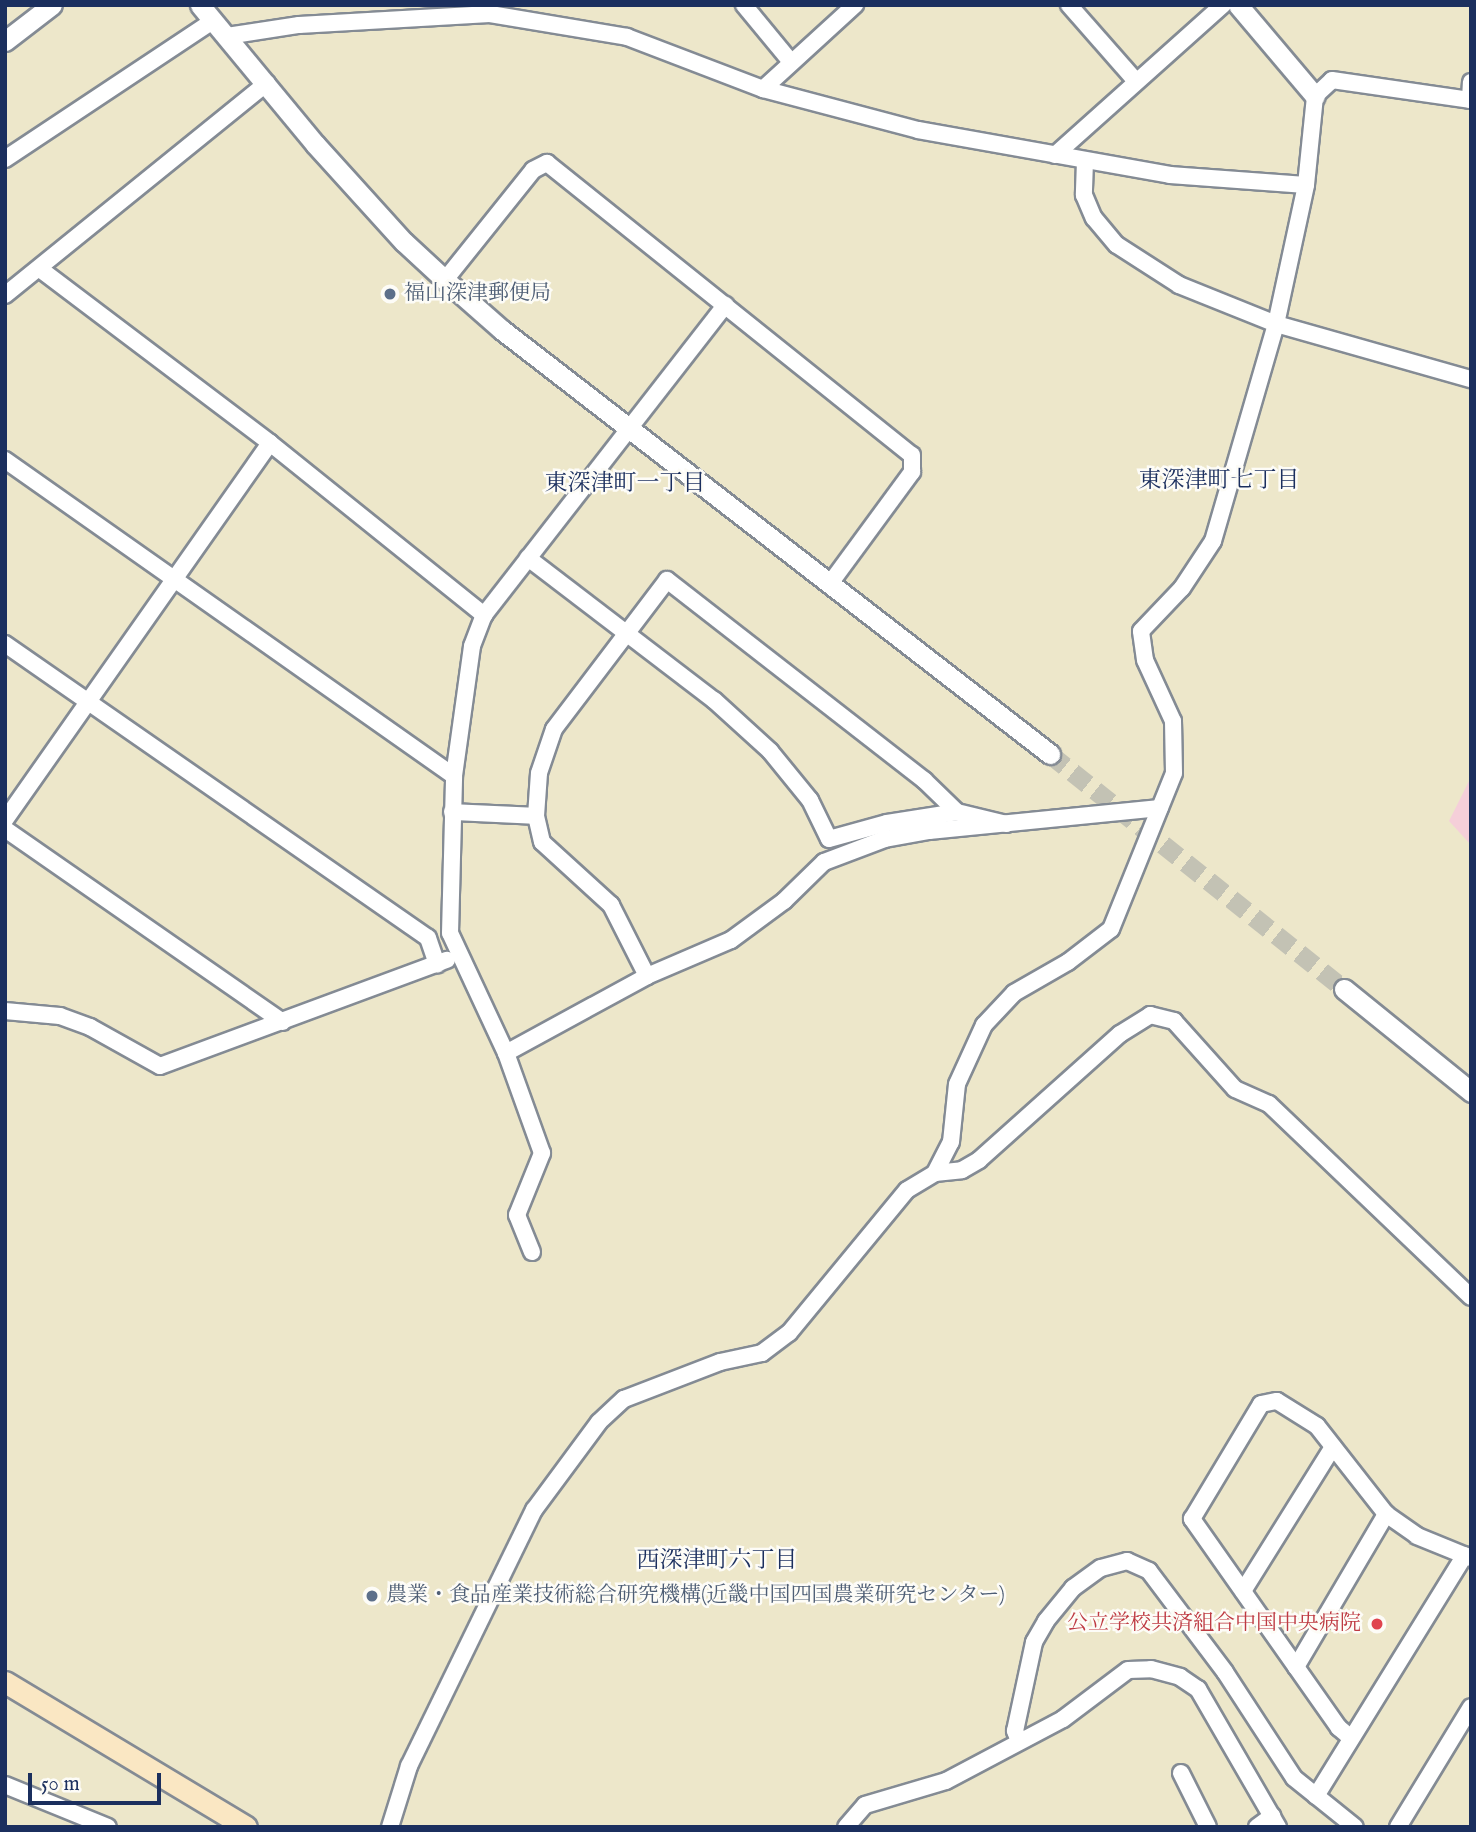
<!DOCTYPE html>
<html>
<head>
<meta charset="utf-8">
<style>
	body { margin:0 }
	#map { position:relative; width:1476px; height:1832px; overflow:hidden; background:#ede7ca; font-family:"IM FELL English","Noto Serif JP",serif }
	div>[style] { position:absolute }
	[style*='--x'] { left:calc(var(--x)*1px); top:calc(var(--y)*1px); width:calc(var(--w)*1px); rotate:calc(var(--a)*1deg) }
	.built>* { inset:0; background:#f5cfd9 }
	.tertiary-tunnel>* { height:19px; margin-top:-9.5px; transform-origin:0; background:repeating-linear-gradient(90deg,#c3c2b4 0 19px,transparent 0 29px) }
	.roads { filter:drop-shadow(2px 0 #848b94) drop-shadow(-2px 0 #848b94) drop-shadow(0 2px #848b94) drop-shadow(0 -2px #848b94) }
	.minor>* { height:16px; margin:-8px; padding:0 8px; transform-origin:8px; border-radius:8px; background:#fff }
	.tertiary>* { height:19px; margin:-9.5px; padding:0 9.5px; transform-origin:9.5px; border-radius:9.5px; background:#fff }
	.secondary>* { height:21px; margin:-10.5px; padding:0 10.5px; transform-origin:10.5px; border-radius:10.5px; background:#fae7c3 }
	.dots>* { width:19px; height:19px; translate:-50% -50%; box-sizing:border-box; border:4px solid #fdfcf7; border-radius:50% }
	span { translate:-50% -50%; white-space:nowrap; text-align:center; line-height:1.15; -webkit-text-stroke:5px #fdfcf7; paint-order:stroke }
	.service-label { font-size:21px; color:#4e5e75 }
	.left { translate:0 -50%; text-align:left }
	.health-label { font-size:21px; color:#be3a42 }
	.right { translate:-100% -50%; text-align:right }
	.neighbourhood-label { font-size:23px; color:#1b2f5e }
	.frame { position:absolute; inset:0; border:7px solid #1b2f5e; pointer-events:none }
	.scale { position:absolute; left:28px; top:1773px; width:133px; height:32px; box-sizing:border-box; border:4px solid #1b2f5e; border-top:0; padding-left:9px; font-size:21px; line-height:24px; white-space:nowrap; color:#1b2f5e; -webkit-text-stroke:5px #fdfcf7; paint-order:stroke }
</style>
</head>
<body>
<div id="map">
	<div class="built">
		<div style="clip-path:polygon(1471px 777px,1471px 845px,1449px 821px)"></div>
	</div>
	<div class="tertiary-tunnel">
		<div style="--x:1050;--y:754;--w:376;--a:38.6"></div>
	</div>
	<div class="roads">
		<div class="minor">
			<div style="--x:744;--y:5;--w:74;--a:50.5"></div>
			<div style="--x:1069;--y:5;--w:100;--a:48.7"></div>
			<div style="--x:227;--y:36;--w:73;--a:-8.7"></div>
			<div style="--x:299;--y:25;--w:191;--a:-3.3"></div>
			<div style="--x:490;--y:14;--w:139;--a:9.5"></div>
			<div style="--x:627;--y:37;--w:146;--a:20.9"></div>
			<div style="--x:763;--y:89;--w:160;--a:14.8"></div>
			<div style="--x:918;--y:130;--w:256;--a:10.1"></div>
			<div style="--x:1170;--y:175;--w:136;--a:4.2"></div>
			<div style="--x:763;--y:89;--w:125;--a:-42.4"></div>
			<div style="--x:1055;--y:155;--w:225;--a:-41.8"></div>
			<div style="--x:5;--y:159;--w:250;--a:-33.6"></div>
			<div style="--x:1085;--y:161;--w:34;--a:92"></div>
			<div style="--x:1084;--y:195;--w:25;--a:67"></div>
			<div style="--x:1094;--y:218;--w:35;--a:50"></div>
			<div style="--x:1117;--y:245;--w:74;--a:32.8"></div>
			<div style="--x:1179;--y:285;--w:105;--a:21.9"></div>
			<div style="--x:1276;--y:324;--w:203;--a:15.8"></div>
			<div style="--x:40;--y:269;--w:288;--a:37.1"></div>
			<div style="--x:270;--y:443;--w:275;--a:38.8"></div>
			<div style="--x:445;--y:280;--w:141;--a:-51.3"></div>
			<div style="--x:533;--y:170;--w:16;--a:-27"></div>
			<div style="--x:547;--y:163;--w:467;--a:38.7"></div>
			<div style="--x:912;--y:455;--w:17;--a:90"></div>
			<div style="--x:912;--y:472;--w:140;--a:126.3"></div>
			<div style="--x:5;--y:295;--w:337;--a:-39"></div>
			<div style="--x:5;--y:460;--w:549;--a:35.14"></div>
			<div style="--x:528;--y:558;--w:234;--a:37.4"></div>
			<div style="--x:714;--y:700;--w:76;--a:42.3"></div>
			<div style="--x:770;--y:751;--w:63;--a:50.8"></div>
			<div style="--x:810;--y:800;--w:43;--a:64"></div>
			<div style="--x:829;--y:839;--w:60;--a:-15.4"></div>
			<div style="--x:887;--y:823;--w:71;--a:-8.9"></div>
			<div style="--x:5;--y:644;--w:515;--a:34.8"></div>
			<div style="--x:428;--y:938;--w:28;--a:71"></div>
			<div style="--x:452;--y:812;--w:84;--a:2.7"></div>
			<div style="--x:5;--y:820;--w:461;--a:-54.9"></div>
			<div style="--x:5;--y:829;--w:338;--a:34.8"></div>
			<div style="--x:647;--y:976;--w:80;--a:-116.9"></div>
			<div style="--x:611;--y:905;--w:93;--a:-137.6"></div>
			<div style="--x:542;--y:842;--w:27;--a:-103"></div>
			<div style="--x:536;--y:816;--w:43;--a:-86"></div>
			<div style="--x:539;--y:773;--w:46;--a:-71.2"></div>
			<div style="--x:554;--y:729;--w:187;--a:-52.8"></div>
			<div style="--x:667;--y:580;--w:326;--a:37.9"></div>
			<div style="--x:924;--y:780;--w:46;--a:44.1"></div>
			<div style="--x:957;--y:812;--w:51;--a:13.5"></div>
			<div style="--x:5;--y:1011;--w:55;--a:5.2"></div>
			<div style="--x:60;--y:1016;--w:32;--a:20"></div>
			<div style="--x:90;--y:1027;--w:80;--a:29.1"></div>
			<div style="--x:160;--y:1066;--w:306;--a:-20.3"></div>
			<div style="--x:506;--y:1053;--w:161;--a:-28.6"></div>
			<div style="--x:647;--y:976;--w:91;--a:-23.2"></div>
			<div style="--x:731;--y:940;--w:66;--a:-36.3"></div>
			<div style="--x:784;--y:901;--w:56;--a:-44.3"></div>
			<div style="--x:824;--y:862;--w:65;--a:-20.7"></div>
			<div style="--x:885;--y:839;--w:45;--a:-10.3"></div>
			<div style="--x:929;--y:831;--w:232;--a:-5.7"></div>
			<div style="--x:935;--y:1173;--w:27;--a:-6"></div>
			<div style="--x:962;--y:1170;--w:20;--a:-30"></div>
			<div style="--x:979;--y:1160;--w:189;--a:-41.8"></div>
			<div style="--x:1120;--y:1034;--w:36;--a:-32"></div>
			<div style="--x:1150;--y:1015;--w:25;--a:14"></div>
			<div style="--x:1174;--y:1021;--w:91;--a:48.1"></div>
			<div style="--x:1235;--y:1089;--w:37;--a:24"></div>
			<div style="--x:1269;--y:1104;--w:279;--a:43.7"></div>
			<div style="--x:532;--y:1252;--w:40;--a:-112"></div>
			<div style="--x:517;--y:1215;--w:67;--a:-68"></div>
			<div style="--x:542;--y:1153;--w:106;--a:-109.8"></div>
			<div style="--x:506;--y:1053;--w:132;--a:-115"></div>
			<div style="--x:450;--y:933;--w:157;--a:-88.5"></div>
			<div style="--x:454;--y:776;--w:131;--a:-82.1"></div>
			<div style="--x:472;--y:646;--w:33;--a:-69"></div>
			<div style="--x:484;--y:615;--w:393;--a:-52.1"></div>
			<div style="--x:1243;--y:1591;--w:170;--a:-58"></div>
			<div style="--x:1296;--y:1667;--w:178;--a:-59.5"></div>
			<div style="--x:1351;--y:1738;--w:16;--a:-140"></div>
			<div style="--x:1339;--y:1728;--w:256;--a:-125.1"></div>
			<div style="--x:1192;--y:1519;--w:134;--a:-59"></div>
			<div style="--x:1261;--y:1404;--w:16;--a:-11"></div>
			<div style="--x:1277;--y:1401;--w:47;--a:32"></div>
			<div style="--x:1317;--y:1426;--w:112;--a:51.9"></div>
			<div style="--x:1386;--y:1514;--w:38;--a:35"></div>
			<div style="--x:1417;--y:1536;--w:58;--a:22.2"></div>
			<div style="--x:1019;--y:1741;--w:11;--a:-112"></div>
			<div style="--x:1015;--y:1731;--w:91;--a:-77.9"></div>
			<div style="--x:1034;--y:1642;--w:24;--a:-60"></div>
			<div style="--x:1046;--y:1621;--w:43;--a:-50.7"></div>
			<div style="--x:1073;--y:1588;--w:34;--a:-36"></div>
			<div style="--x:1101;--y:1568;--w:27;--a:-15"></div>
			<div style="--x:1127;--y:1561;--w:24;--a:24"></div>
			<div style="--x:1149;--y:1571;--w:126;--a:53"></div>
			<div style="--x:1225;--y:1672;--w:126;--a:56.9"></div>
			<div style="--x:1294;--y:1778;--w:78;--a:38.8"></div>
			<div style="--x:1181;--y:1773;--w:60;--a:63.4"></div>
			<div style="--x:5;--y:1785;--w:111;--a:22.2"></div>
			<div style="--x:1316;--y:1796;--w:283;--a:-58.3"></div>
			<div style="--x:390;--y:1827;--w:64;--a:-72.7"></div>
			<div style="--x:409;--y:1766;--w:285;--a:-64"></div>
			<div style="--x:534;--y:1510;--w:109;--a:-53.5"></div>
			<div style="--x:599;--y:1422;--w:34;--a:-43"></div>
			<div style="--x:624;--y:1399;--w:103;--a:-21.1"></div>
			<div style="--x:720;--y:1362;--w:43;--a:-12.1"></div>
			<div style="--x:762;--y:1353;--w:34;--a:-37"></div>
			<div style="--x:789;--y:1333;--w:185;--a:-50.5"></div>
			<div style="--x:907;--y:1190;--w:33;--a:-31"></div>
			<div style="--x:935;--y:1173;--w:35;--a:-63"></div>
			<div style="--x:951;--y:1142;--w:58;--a:-84.1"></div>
			<div style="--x:957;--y:1084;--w:65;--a:-65.4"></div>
			<div style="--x:984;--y:1025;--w:44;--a:-46.8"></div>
			<div style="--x:1014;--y:993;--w:62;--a:-29.9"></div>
			<div style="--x:1068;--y:962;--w:54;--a:-37.5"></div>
			<div style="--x:1111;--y:929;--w:168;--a:-68"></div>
			<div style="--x:1174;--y:773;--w:52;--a:-91.1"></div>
			<div style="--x:1173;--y:721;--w:67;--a:-114.7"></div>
			<div style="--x:1145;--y:660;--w:29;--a:-98"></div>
			<div style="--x:1141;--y:631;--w:59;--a:-46.4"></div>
			<div style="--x:1182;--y:588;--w:56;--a:-56.6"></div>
			<div style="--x:1213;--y:541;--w:226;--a:-73.8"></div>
			<div style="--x:1276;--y:324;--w:142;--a:-77.8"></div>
			<div style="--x:1306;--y:185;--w:89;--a:-84.2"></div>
			<div style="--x:1315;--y:96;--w:23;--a:-43"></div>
			<div style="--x:1332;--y:80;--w:139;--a:8.2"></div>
			<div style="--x:1470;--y:100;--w:18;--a:-87"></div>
			<div style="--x:846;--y:1827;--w:29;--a:-49"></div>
			<div style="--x:865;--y:1805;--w:84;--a:-16.5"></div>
			<div style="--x:946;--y:1781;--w:132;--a:-27.9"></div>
			<div style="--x:1063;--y:1719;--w:81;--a:-37"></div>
			<div style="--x:1128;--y:1670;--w:23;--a:-2"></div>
			<div style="--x:1151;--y:1669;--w:30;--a:15"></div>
			<div style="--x:1180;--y:1677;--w:22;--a:34"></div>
			<div style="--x:1198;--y:1689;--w:160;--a:59.9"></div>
			<div style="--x:1257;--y:1827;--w:19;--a:-36"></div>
			<div style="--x:1398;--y:1827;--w:140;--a:-58.7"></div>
		</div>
		<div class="tertiary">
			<div style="--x:200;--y:5;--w:180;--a:50.4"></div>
			<div style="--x:315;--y:144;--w:132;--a:47.8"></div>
			<div style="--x:404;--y:242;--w:56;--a:42.8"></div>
			<div style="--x:445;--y:280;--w:76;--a:41.3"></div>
			<div style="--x:502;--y:330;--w:693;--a:37.73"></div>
			<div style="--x:1238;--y:5;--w:119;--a:49.8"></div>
			<div style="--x:5;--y:41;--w:59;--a:-37.5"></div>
			<div style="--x:1344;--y:989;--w:164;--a:39"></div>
		</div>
		<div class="secondary">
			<div style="--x:5;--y:1682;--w:281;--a:31"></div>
		</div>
	</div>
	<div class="dots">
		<div style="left:390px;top:294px;background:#5c6f8a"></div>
		<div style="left:372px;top:1596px;background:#5c6f8a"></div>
		<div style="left:1377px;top:1624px;background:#e0444e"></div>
	</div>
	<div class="service-label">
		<span class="left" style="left:404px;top:294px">福山深津郵便局</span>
		<span class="left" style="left:386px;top:1596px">農業・食品産業技術総合研究機構(近畿中国四国農業研究センター)</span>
	</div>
	<div class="health-label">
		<span class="right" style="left:1361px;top:1624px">公立学校共済組合中国中央病院</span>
	</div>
	<div class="neighbourhood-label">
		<span style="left:1219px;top:481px">東深津町七丁目</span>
		<span style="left:625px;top:484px">東深津町一丁目</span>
		<span style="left:717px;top:1561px">西深津町六丁目</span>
	</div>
	<div class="frame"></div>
	<div class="scale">50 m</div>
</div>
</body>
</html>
